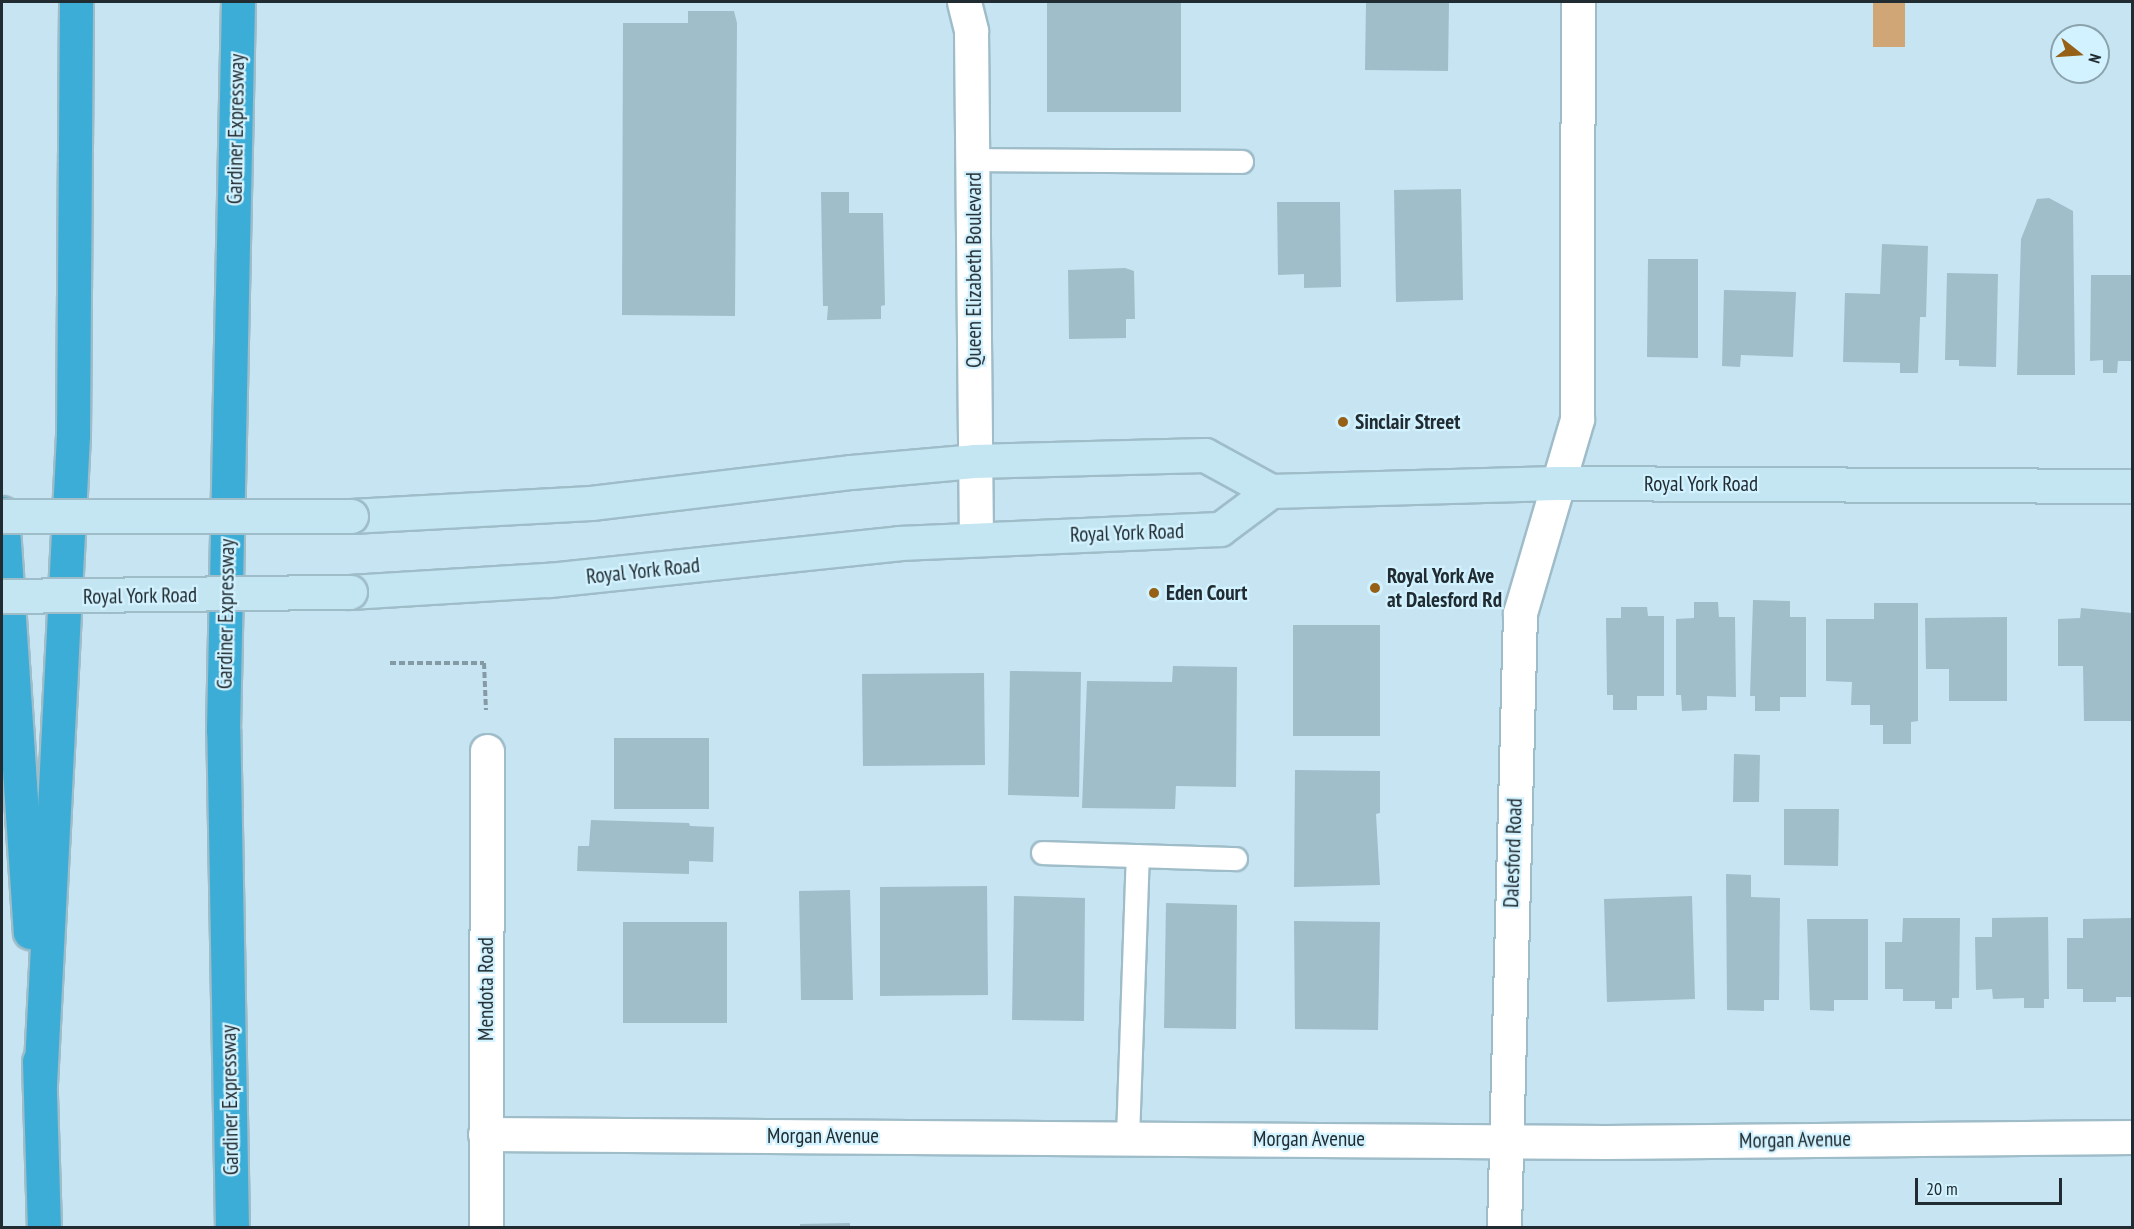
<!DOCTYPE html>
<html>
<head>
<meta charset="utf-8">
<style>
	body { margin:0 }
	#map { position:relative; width:2134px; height:1229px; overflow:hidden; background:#c6e4f2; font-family:"PT Sans Narrow",sans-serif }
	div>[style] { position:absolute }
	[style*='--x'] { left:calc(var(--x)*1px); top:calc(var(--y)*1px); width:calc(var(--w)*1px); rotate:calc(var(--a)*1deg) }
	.water>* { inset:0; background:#d0a677 }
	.building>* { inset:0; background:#a0bdca }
	.path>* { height:4px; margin-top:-2px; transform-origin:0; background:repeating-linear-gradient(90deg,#849ba5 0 6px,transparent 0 9px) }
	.roads { filter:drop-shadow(2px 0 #9fbcc9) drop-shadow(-2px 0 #9fbcc9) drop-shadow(0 2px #9fbcc9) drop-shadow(0 -2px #9fbcc9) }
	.service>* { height:22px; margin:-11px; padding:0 11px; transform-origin:11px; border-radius:11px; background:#fff }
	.minor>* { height:33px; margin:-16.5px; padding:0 16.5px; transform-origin:16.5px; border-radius:16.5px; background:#fff }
	.secondary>* { height:33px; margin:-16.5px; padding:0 16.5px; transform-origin:16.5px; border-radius:16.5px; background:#c4e6f3 }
	.motorway>* { height:33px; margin:-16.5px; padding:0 16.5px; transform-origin:16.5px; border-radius:16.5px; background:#3cadd6 }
	.bridges { filter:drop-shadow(2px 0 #9fbcc9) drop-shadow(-2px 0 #9fbcc9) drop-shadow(0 2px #9fbcc9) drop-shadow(0 -2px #9fbcc9) }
	.secondary-bridge>* { height:33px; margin:-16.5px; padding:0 16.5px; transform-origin:16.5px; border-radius:16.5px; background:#c4e6f3 }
	.dots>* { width:16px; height:16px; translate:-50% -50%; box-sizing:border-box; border:3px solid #d3f2ff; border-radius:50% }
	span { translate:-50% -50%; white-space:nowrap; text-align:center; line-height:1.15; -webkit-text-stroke:4.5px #d3f2ff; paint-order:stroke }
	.street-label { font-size:21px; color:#202c31 }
	.poi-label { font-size:21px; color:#202c31; font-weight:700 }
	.left { translate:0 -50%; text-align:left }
	.frame { position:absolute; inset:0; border:3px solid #202c31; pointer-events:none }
	.north { position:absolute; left:2050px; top:24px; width:60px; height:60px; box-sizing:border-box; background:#d3f2ff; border:2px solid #8ba3ad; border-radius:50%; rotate:107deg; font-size:16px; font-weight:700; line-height:24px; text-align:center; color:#202c31 }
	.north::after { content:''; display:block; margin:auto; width:21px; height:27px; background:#966117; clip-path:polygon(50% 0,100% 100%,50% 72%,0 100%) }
	.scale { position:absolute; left:1915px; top:1178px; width:147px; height:27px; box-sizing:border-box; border:3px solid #202c31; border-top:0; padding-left:8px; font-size:18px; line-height:21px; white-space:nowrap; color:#202c31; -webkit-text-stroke:4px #d3f2ff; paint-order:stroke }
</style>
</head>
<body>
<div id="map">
	<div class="water">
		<div style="clip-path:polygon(1873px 2px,1905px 2px,1905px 47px,1873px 47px)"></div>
	</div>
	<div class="building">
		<div style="clip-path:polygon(1047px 2px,1181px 2px,1181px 112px,1047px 112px)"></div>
		<div style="clip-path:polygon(1366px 2px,1449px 2px,1448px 71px,1365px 70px)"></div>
		<div style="clip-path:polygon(688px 11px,734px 11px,737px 23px,735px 316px,622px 315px,623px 23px,688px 23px)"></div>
		<div style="clip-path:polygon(1461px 189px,1463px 300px,1396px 302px,1394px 190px)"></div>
		<div style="clip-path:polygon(821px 192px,849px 192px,849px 213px,883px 213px,885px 305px,881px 306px,881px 319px,827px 320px,828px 306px,823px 306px)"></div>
		<div style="clip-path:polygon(2049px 198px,2073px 211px,2075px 375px,2017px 375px,2021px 239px,2037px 199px)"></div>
		<div style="clip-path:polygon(1277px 202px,1340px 202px,1341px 287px,1304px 288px,1304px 274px,1278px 275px)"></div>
		<div style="clip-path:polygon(1882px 244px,1928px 246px,1926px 317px,1920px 317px,1918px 373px,1900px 373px,1900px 363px,1843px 362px,1845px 293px,1880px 294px)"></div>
		<div style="clip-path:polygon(1648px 259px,1698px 259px,1698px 358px,1647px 357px)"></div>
		<div style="clip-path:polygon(1125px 268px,1134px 271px,1135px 319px,1126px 319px,1126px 338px,1069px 339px,1068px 270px)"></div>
		<div style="clip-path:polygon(1947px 273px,1998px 274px,1996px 367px,1959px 366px,1959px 360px,1945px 360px)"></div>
		<div style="clip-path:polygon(2091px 275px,2132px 275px,2132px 361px,2118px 361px,2117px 373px,2103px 373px,2103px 360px,2090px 361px)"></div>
		<div style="clip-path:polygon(1724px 290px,1796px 292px,1793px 357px,1741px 355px,1740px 367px,1722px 366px)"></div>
		<div style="clip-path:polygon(1753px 600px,1790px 601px,1790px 617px,1806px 617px,1806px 697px,1780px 697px,1780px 711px,1755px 711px,1755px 696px,1750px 696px)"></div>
		<div style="clip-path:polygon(1694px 602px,1718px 602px,1719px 617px,1735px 617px,1736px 697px,1707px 696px,1707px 710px,1682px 711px,1681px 695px,1676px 695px,1676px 619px,1694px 618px)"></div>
		<div style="clip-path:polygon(1874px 603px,1918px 603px,1918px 721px,1911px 722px,1911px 744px,1883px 744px,1883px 725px,1870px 725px,1870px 705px,1851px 705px,1852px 682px,1826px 681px,1826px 619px,1874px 619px)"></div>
		<div style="clip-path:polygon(1621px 607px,1647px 607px,1648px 616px,1664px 616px,1664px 696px,1637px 696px,1637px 710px,1613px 710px,1613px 695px,1607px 695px,1606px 618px,1621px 618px)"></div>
		<div style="clip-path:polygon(2081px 608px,2132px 613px,2132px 721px,2084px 721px,2083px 666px,2058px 666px,2058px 619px,2080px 618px)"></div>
		<div style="clip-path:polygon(2007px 617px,2007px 701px,1949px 701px,1949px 669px,1926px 669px,1925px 618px)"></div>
		<div style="clip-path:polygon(1293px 625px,1380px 625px,1380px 736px,1293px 736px)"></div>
		<div style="clip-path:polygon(1173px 666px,1237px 667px,1236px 787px,1176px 786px,1175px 809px,1082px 808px,1087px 681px,1172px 682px)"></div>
		<div style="clip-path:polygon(1010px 671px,1081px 672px,1079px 797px,1008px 795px)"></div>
		<div style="clip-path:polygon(984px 673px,985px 765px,863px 766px,862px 674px)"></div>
		<div style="clip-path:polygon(614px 738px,709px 738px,709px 809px,614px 809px)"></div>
		<div style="clip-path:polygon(1734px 754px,1760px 755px,1759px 802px,1733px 802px)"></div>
		<div style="clip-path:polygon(1295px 770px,1380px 771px,1380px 813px,1376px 814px,1380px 885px,1294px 887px)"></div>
		<div style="clip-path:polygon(1784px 809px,1839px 809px,1838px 866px,1784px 865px)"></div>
		<div style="clip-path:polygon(591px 820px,689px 823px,690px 826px,714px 827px,713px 862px,689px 861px,689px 874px,577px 871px,578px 846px,589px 846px)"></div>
		<div style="clip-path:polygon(1726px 874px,1751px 875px,1751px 897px,1780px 898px,1779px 1000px,1764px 1000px,1764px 1011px,1727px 1010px)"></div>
		<div style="clip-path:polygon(987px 886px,988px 995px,880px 996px,880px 887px)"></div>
		<div style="clip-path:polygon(850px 890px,853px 1000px,801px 1000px,799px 891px)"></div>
		<div style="clip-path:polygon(1014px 896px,1085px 898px,1084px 1021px,1012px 1020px)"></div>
		<div style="clip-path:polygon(1692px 896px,1695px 999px,1607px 1002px,1604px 899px)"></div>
		<div style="clip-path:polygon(1166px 903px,1237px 905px,1236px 1029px,1164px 1028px)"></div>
		<div style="clip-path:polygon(2048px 917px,2049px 999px,2044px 999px,2044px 1008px,2024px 1008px,2024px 998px,1993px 999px,1992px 989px,1976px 990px,1975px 937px,1992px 937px,1992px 918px)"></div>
		<div style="clip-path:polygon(1903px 918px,1960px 918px,1959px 998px,1952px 998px,1952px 1009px,1935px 1009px,1935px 1001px,1903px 1001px,1903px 989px,1885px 989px,1885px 942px,1902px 942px)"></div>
		<div style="clip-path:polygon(2132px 918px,2132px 997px,2116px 997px,2116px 1002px,2083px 1002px,2083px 989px,2067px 989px,2067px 938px,2083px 938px,2083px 919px)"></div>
		<div style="clip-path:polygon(1807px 919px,1868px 919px,1868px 1000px,1834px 1000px,1834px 1011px,1810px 1010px)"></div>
		<div style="clip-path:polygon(1294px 921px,1380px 922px,1378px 1030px,1295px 1029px)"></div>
		<div style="clip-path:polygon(623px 922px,727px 922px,727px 1023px,623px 1023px)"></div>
		<div style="clip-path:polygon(850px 1223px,850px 1228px,800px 1228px,800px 1224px)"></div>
	</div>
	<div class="path">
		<div style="--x:390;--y:663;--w:94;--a:0"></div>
		<div style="--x:484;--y:663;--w:47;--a:87.6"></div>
	</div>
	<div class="roads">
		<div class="service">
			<div style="--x:973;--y:160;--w:269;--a:0.4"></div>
			<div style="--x:1043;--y:853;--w:193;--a:1.8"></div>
			<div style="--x:1128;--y:1138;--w:282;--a:-88"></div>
		</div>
		<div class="minor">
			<div style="--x:964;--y:2;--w:30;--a:76"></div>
			<div style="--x:971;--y:31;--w:508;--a:89.44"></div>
			<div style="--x:485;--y:1134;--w:1121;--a:0.41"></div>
			<div style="--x:1606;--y:1142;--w:526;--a:-0.54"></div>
			<div style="--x:486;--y:1228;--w:477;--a:-89.9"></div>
			<div style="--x:1504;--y:1228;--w:615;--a:-88.51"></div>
			<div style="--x:1520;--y:613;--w:202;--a:-73.6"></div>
			<div style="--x:1577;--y:419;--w:417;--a:-89.9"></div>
		</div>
		<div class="secondary">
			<div style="--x:351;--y:516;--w:240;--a:-3.1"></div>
			<div style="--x:591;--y:503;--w:262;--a:-6.8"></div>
			<div style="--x:851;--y:472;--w:123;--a:-5.1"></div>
			<div style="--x:974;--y:461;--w:231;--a:-1.5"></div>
			<div style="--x:1205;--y:455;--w:75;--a:28.6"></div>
			<div style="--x:1271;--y:491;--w:286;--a:-1.6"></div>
			<div style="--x:1557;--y:483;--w:575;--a:0.3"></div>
			<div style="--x:350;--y:592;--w:199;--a:-3.5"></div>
			<div style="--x:549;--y:580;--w:352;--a:-6"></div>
			<div style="--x:899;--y:543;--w:321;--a:-2.5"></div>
			<div style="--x:1220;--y:529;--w:64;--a:-36.7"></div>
		</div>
		<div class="motorway">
			<div style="--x:2;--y:513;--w:420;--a:86.2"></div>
			<div style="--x:39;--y:1061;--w:167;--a:88.3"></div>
			<div style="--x:40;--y:1084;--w:650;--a:-87.09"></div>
			<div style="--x:73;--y:435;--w:433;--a:-89.6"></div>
			<div style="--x:232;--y:1228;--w:498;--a:-91"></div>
			<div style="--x:223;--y:730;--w:728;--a:-88.82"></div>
		</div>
	</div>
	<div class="bridges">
		<div class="secondary-bridge">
			<div style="--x:2;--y:516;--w:349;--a:0"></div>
			<div style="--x:2;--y:596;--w:348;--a:-0.7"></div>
		</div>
	</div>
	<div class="dots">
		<div style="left:1343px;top:422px;background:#966117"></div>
		<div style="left:1375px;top:588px;background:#966117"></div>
		<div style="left:1154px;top:593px;background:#966117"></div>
	</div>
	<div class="street-label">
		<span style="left:236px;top:129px;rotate:-89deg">Gardiner Expressway</span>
		<span style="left:974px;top:270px;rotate:-90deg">Queen Elizabeth Boulevard</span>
		<span style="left:1701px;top:484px">Royal York Road</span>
		<span style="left:1127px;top:533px;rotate:-2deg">Royal York Road</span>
		<span style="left:643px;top:571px;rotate:-6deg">Royal York Road</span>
		<span style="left:140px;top:596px;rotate:-1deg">Royal York Road</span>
		<span style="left:226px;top:614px;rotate:-89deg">Gardiner Expressway</span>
		<span style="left:1513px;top:853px;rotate:-88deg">Dalesford Road</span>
		<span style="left:486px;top:989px;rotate:-90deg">Mendota Road</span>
		<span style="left:230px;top:1100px;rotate:-91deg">Gardiner Expressway</span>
		<span style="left:823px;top:1136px">Morgan Avenue</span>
		<span style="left:1309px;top:1139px">Morgan Avenue</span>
		<span style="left:1795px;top:1140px;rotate:-1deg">Morgan Avenue</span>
	</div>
	<div class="poi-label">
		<span class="left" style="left:1355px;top:422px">Sinclair Street</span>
		<span class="left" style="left:1387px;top:588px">Royal York Ave<br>at Dalesford Rd</span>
		<span class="left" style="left:1166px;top:593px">Eden Court</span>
	</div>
	<div class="frame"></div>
	<div class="north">N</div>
	<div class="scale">20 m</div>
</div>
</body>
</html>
